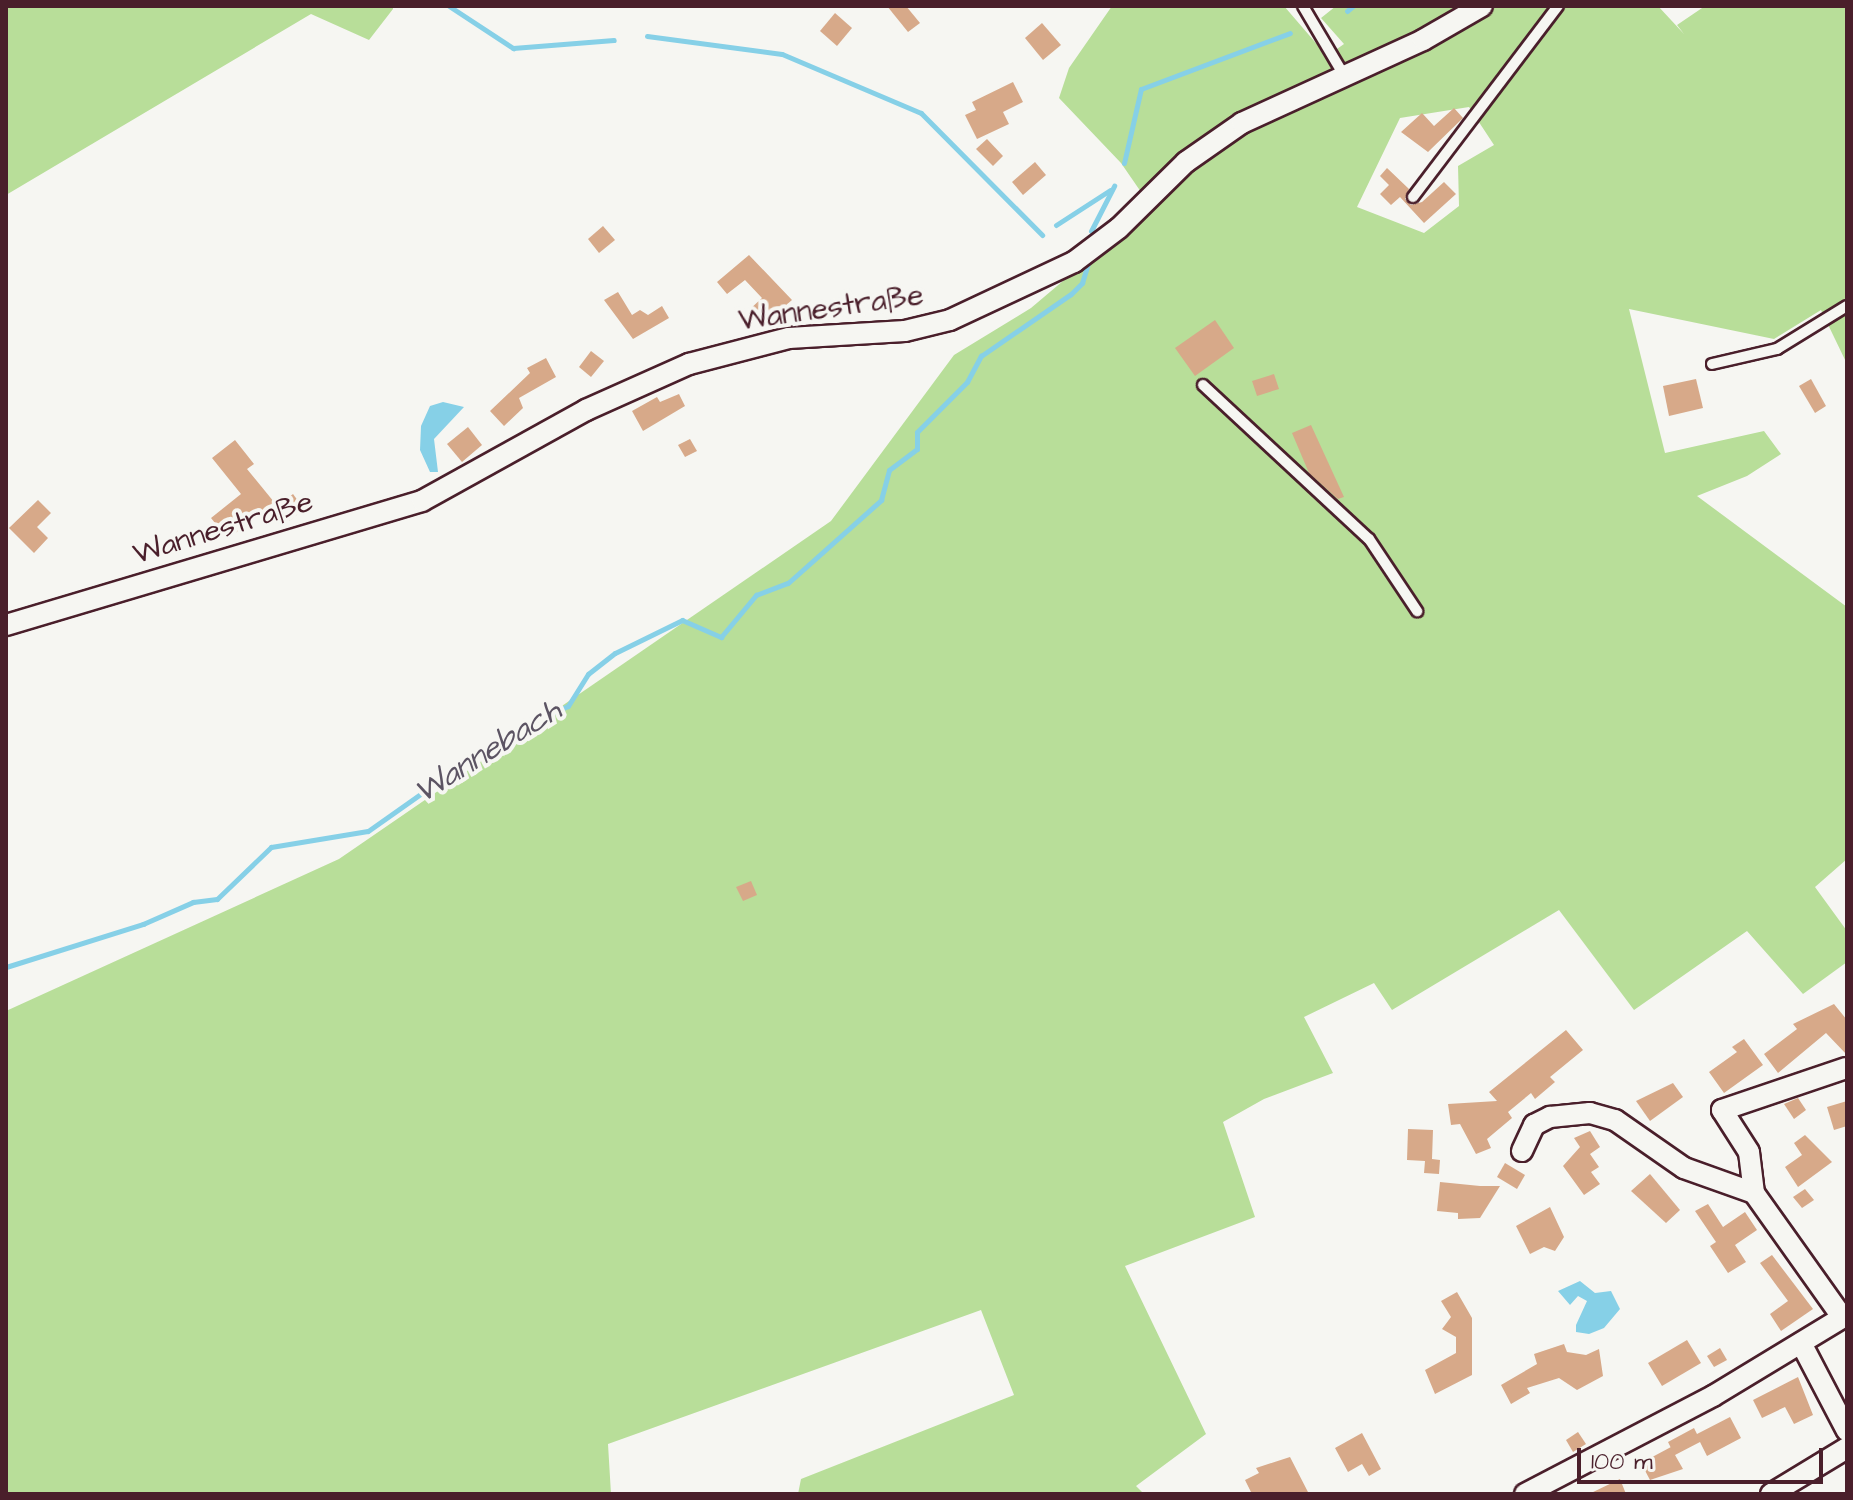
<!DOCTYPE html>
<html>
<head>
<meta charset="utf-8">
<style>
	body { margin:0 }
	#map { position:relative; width:1853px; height:1500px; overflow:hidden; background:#f6f6f2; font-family:"Architects Daughter",sans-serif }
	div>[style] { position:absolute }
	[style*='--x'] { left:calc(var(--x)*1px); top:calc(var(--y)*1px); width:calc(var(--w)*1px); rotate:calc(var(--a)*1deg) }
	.green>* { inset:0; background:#b8de99 }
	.water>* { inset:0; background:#86d0e7 }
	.stream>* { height:5px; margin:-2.5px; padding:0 2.5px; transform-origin:2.5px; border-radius:2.5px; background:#86d0e7 }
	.building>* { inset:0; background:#d7a989 }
	.roads { filter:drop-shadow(2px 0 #4a1f2b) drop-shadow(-2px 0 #4a1f2b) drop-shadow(0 2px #4a1f2b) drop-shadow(0 -2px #4a1f2b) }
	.lane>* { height:10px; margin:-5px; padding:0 5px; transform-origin:5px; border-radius:5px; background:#f6f6f2 }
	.street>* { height:20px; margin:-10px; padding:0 10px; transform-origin:10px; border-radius:10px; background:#f6f6f2 }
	span { translate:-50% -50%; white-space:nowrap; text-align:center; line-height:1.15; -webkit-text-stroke:8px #f6f6f2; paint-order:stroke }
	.street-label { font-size:30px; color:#4a1f2b }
	.water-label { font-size:32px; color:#5c5463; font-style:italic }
	.frame { position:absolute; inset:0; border:8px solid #4a1f2b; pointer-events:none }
	.scale { position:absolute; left:1577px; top:1448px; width:246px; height:36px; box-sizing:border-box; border:4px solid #4a1f2b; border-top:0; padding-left:10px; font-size:24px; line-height:28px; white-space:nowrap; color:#4a1f2b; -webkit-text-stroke:6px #f6f6f2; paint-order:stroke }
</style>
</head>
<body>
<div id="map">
	<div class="green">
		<div style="clip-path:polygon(6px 6px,393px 6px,393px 9px,369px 40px,311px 14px,6px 195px)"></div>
		<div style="clip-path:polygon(evenodd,1112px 6px,1284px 6px,1327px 56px,1344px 44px,1321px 18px,1336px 6px,1658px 6px,1684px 34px,1677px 25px,1705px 6px,1847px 6px,1847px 364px,1821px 310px,1774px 339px,1629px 309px,1665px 453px,1764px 431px,1781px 454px,1747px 476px,1697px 496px,1847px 607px,1847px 859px,1815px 887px,1847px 931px,1847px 962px,1803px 994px,1747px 931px,1634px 1010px,1559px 910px,1392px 1010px,1374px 983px,1304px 1017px,1333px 1073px,1264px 1099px,1223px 1122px,1255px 1217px,1125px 1266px,1206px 1434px,1136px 1486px,1144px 1494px,798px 1494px,801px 1479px,1014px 1395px,981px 1310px,608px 1444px,611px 1494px,6px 1494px,6px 1011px,339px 859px,831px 521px,954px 355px,1031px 308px,1232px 138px,1238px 116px,1141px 192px,1121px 163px,1059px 98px,1069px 68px,1112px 6px,1469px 107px,1494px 145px,1458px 166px,1459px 206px,1424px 233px,1357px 207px,1400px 118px,1469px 107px)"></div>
	</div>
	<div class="water">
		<div style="clip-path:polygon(443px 402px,464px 407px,434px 439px,438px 472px,430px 472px,420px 450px,421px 426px,430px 406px)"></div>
		<div style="clip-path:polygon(1580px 1281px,1595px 1293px,1611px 1291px,1620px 1309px,1604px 1328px,1589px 1334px,1576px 1332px,1576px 1325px,1587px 1301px,1578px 1296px,1570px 1305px,1558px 1291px)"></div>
	</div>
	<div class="stream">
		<div style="--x:449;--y:6;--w:77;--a:33.3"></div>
		<div style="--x:513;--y:48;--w:101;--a:-4.5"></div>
		<div style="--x:1347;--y:11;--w:8;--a:-40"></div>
		<div style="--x:647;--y:36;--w:136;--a:7.6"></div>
		<div style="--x:782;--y:54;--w:151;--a:23"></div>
		<div style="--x:921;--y:113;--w:172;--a:45.2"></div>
		<div style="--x:1124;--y:163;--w:76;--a:-77.1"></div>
		<div style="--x:1141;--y:89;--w:159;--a:-20.6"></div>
		<div style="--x:1056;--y:225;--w:64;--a:-32.9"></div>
		<div style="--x:1091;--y:231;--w:51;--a:-62.9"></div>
		<div style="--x:6;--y:967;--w:144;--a:-17.4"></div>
		<div style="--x:143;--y:924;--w:55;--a:-23.7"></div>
		<div style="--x:193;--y:902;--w:24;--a:-7"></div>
		<div style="--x:217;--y:899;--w:75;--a:-43.9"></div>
		<div style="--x:271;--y:847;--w:98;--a:-9.4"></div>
		<div style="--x:368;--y:831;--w:166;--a:-35.2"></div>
		<div style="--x:504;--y:735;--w:70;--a:-24.4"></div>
		<div style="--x:568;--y:706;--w:38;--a:-58"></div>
		<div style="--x:588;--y:674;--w:34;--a:-38"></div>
		<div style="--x:615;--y:653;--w:75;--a:-26.2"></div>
		<div style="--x:682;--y:620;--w:43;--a:23.6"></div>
		<div style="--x:721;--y:637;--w:55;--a:-50.2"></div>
		<div style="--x:756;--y:595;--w:34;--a:-21"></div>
		<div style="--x:788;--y:583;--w:125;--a:-41.7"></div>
		<div style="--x:881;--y:500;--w:31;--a:-75"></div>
		<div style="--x:889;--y:470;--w:35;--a:-37"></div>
		<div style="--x:917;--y:449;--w:17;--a:-90"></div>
		<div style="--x:917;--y:432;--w:71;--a:-45"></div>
		<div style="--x:967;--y:382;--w:30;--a:-62"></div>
		<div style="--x:981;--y:356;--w:109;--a:-34.6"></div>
		<div style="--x:1071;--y:294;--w:16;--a:-45"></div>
		<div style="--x:1082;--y:283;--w:24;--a:-73"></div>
	</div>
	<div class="building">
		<div style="clip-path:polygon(887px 6px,906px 6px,920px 23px,908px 32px)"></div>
		<div style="clip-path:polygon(835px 13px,852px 28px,837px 46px,820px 31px)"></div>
		<div style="clip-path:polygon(1042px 23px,1061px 45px,1043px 60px,1025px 38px)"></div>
		<div style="clip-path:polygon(1013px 82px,1023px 102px,1003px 112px,1009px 124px,977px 139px,965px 115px,976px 110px,972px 102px)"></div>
		<div style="clip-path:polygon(1454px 108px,1463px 118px,1428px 152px,1401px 132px,1422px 113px,1434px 126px)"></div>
		<div style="clip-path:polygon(987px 139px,1003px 156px,993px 166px,976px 149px)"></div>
		<div style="clip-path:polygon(1035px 162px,1046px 175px,1023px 195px,1012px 182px)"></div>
		<div style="clip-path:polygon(1387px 168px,1409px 189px,1405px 199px,1411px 205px,1422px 202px,1444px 182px,1456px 194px,1424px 223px,1400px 197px,1391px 205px,1380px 194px,1389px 185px,1380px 176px)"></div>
		<div style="clip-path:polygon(603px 226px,615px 240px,599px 253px,588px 239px)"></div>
		<div style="clip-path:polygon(749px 255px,792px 300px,763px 325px,749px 310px,762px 298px,745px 280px,727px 294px,717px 282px)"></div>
		<div style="clip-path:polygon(618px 292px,632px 315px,640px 310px,648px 315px,662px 306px,669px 318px,633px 339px,604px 300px)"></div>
		<div style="clip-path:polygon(1215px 320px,1234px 348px,1195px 376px,1175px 348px)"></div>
		<div style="clip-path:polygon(591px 351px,604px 361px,591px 377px,579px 367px)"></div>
		<div style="clip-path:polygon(546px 358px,556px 377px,519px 398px,523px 408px,504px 426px,490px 411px,530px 373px,527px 368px)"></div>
		<div style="clip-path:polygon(1274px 374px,1279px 389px,1257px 396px,1252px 381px)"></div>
		<div style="clip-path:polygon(1696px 379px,1703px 408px,1669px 416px,1663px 386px)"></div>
		<div style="clip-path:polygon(1811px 379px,1826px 406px,1815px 413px,1799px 386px)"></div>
		<div style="clip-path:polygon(679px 394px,685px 406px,643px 431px,632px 411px,657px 397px,660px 402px)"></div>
		<div style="clip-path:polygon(1311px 425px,1344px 497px,1338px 499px,1309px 473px,1292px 433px)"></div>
		<div style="clip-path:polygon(468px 427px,482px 445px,462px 462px,447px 444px)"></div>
		<div style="clip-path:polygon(690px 439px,697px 451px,685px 457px,678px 445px)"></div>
		<div style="clip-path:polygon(235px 440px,254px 464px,247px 469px,274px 502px,228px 539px,211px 518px,241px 494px,212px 458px)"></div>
		<div style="clip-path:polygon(293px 494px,304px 509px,289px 521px,277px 507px)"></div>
		<div style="clip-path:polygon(38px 500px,51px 513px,37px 527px,48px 538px,34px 553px,9px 528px)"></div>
		<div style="clip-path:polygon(751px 881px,757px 895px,743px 901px,736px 887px)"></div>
		<div style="clip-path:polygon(1834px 1004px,1847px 1020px,1847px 1055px,1826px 1033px,1778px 1073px,1764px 1054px,1797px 1029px,1793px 1024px)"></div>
		<div style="clip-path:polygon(1566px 1030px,1583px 1050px,1550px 1077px,1555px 1082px,1535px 1099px,1531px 1093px,1508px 1112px,1512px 1118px,1487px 1139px,1491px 1148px,1476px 1154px,1460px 1124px,1451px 1125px,1448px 1104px,1497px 1101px,1489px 1092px)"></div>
		<div style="clip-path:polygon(1744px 1039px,1763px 1065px,1724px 1093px,1709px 1072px,1737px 1052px,1732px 1047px)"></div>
		<div style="clip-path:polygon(1673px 1083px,1683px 1097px,1650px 1121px,1636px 1101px)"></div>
		<div style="clip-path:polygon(1798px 1098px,1806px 1110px,1794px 1119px,1784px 1104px)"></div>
		<div style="clip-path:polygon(1847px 1101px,1847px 1126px,1834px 1130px,1827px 1107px)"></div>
		<div style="clip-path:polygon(1408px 1129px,1433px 1130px,1432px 1159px,1440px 1160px,1439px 1174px,1424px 1173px,1425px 1161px,1407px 1160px)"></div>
		<div style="clip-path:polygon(1590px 1131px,1600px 1147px,1590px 1154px,1599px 1167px,1591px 1172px,1600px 1184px,1584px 1195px,1563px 1166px,1580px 1147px,1574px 1138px)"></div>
		<div style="clip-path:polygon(1805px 1135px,1832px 1162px,1798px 1187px,1785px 1167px,1802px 1155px,1794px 1143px)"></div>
		<div style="clip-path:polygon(1505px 1163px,1525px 1175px,1517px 1189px,1497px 1177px)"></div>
		<div style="clip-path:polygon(1650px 1174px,1680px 1210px,1666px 1223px,1631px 1191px)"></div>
		<div style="clip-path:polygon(1440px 1182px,1480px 1186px,1500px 1186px,1480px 1218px,1458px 1219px,1458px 1213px,1437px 1211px)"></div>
		<div style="clip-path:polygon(1805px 1189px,1814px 1200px,1802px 1208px,1793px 1197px)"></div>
		<div style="clip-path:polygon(1708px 1204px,1723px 1227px,1745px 1212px,1757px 1230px,1735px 1245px,1746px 1262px,1728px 1273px,1710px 1246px,1716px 1242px,1695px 1211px)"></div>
		<div style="clip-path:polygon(1550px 1207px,1564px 1237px,1555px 1251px,1544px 1247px,1530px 1254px,1516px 1226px)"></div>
		<div style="clip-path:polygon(1772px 1255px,1813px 1309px,1781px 1331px,1770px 1314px,1788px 1301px,1760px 1263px)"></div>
		<div style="clip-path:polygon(1457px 1292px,1472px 1318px,1472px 1375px,1435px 1394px,1425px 1370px,1456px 1353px,1456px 1337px,1442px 1329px,1451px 1317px,1441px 1301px)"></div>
		<div style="clip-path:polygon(1687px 1340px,1701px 1363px,1662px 1386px,1648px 1363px)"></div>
		<div style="clip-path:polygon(1564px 1344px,1567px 1352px,1586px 1355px,1599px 1349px,1603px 1376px,1577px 1390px,1559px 1378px,1527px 1388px,1530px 1393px,1511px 1404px,1501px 1385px,1537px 1364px,1534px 1354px)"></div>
		<div style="clip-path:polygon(1720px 1348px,1727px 1360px,1714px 1367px,1707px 1356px)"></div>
		<div style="clip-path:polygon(1798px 1377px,1813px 1415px,1794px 1424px,1785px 1407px,1762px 1418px,1753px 1400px)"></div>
		<div style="clip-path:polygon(1730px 1417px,1741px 1438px,1707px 1456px,1700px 1442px,1675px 1455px,1683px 1469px,1650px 1480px,1641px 1463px,1671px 1447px,1673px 1452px,1668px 1442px,1694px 1428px,1697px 1434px)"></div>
		<div style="clip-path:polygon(1578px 1432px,1586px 1444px,1573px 1452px,1566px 1440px)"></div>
		<div style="clip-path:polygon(1362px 1433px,1381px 1469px,1369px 1476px,1362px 1464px,1348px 1472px,1335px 1448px)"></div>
		<div style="clip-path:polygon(1290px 1457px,1309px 1494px,1252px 1494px,1245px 1480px,1259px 1473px,1256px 1468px)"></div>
		<div style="clip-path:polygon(1620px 1479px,1626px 1494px,1589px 1494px)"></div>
	</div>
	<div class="roads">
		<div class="lane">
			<div style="--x:1303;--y:6;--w:82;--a:59.4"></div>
			<div style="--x:1413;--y:197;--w:240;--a:-52.8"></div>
			<div style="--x:1712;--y:364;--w:67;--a:-13"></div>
			<div style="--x:1777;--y:349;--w:82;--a:-31.6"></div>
			<div style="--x:1203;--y:385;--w:226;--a:42.9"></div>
			<div style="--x:1369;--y:539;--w:87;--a:56.3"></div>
		</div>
		<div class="street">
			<div style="--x:6;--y:625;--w:434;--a:-16.6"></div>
			<div style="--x:422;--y:501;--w:188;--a:-29"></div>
			<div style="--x:586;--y:410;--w:113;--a:-24.1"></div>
			<div style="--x:689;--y:364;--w:103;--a:-14.6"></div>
			<div style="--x:789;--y:338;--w:116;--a:-3.5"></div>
			<div style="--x:905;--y:331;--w:46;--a:-13.7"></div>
			<div style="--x:950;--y:320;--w:137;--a:-25.1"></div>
			<div style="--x:1074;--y:262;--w:56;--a:-37.1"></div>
			<div style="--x:1119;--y:228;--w:94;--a:-44.6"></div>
			<div style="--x:1186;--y:162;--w:68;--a:-34.9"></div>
			<div style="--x:1242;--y:123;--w:199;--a:-24.6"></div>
			<div style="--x:1423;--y:40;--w:68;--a:-30"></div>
			<div style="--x:1522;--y:1151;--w:29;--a:-65"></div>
			<div style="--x:1534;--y:1125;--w:18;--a:-27"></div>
			<div style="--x:1550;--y:1117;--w:40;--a:-5.7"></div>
			<div style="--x:1590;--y:1113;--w:26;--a:16"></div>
			<div style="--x:1615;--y:1120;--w:84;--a:34.8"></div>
			<div style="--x:1684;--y:1168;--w:74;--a:19.7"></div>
			<div style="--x:1754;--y:1193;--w:152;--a:54.6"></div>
			<div style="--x:1754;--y:1193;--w:41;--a:-97"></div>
			<div style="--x:1749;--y:1152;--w:50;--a:-122.7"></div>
			<div style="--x:1722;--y:1110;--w:131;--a:-18.7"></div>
			<div style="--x:1801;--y:1343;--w:99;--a:62.4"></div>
			<div style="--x:1525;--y:1494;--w:212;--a:-27.5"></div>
			<div style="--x:1713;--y:1396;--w:157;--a:-31.2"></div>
			<div style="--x:1771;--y:1494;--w:89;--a:-31.2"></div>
		</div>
	</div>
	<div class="street-label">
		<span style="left:831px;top:308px;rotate:-8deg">Wannestraße</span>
		<span style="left:223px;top:528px;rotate:-17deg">Wannestraße</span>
	</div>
	<div class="water-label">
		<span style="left:488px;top:752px;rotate:-32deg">Wannebach</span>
	</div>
	<div class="frame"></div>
	<div class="scale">100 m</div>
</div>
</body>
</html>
